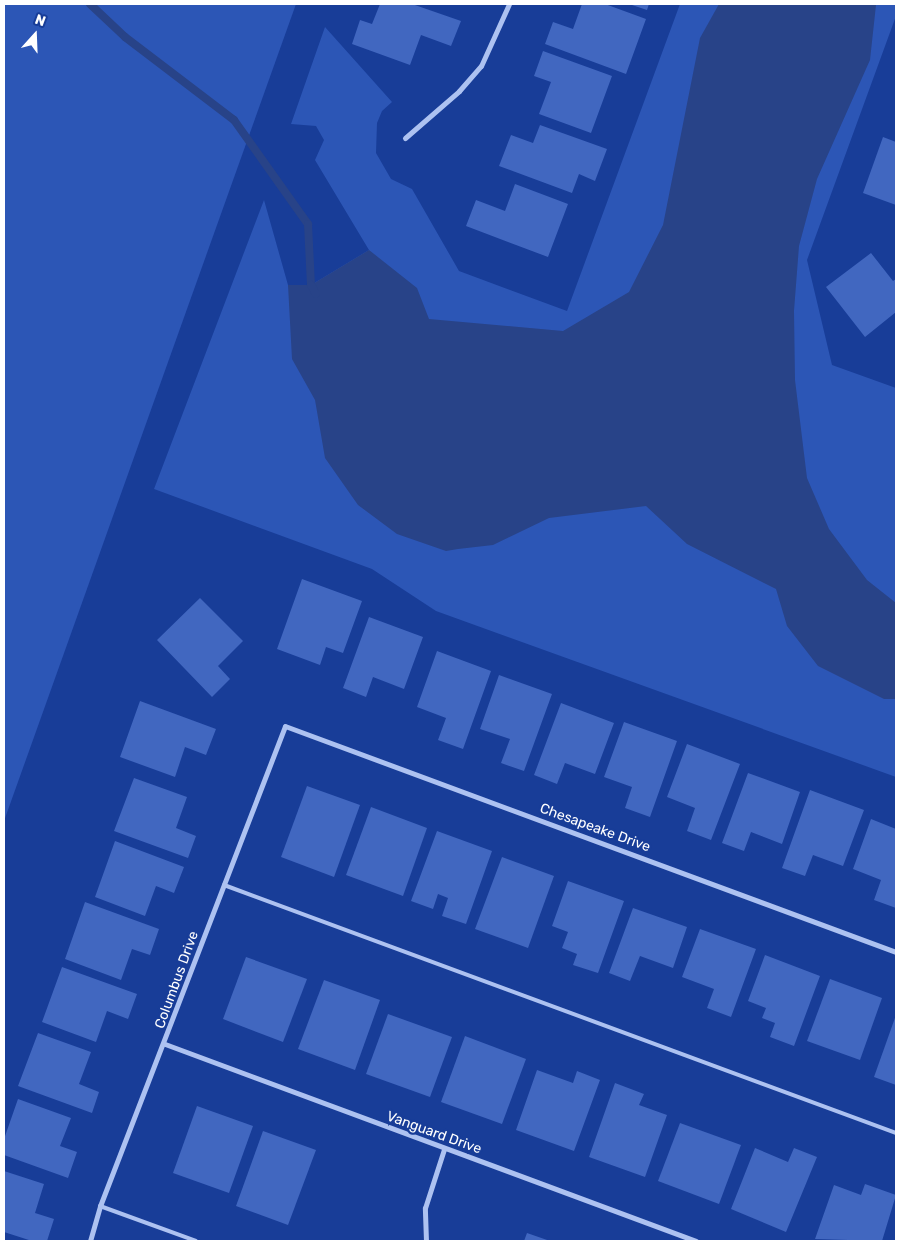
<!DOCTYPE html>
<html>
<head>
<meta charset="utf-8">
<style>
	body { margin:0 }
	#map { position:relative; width:900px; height:1245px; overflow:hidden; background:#183d98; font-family:Rubik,sans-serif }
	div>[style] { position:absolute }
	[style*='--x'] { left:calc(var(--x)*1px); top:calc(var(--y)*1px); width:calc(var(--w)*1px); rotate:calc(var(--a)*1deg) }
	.green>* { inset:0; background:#2c56b6 }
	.water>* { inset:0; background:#284388 }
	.stream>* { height:8px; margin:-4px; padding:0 4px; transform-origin:4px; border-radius:4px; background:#284388 }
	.building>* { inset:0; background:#4167c0 }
	.lane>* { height:4px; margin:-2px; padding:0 2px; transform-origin:2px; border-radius:2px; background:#adc2f1 }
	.street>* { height:5px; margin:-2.5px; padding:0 2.5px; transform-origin:2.5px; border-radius:2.5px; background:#adc2f1 }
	span { translate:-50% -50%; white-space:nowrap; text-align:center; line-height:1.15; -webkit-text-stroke:4.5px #183d98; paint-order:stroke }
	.street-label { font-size:14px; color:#fff }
	.frame { position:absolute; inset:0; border:5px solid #fff; pointer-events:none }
	.north { position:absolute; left:10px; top:10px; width:50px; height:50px; -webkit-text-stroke:4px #183d98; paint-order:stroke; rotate:20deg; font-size:14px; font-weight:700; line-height:20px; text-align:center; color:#fff }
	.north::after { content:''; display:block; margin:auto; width:18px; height:22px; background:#fff; clip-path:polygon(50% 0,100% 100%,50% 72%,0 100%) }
</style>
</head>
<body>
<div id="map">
	<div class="green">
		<div style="clip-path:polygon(4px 4px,296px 4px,4px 821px)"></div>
		<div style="clip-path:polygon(680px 4px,896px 4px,896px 16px,807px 260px,832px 365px,896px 388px,896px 777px,436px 611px,372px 569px,154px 489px,264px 200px,288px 285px,311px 285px,369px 250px,315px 160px,324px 140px,316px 126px,291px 124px,325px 27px,392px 102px,382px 111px,377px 123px,376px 153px,391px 179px,412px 189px,459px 271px,567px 311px)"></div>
	</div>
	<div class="water">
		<div style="clip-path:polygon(719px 4px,876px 5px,870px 60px,817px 179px,799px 246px,794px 311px,795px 380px,807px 478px,829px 529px,867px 580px,896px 603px,896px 699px,884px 699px,818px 666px,787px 626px,776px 589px,687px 544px,646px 506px,549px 518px,493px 545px,458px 549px,446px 551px,397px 534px,358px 505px,325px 458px,315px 400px,292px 359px,288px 285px,311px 285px,369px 250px,417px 288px,429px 319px,563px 331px,629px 292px,663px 225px,700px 38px)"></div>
	</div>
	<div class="stream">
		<div style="--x:90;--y:4;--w:48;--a:43.3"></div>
		<div style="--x:125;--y:37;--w:137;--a:37.3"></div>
		<div style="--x:234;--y:120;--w:128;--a:54.6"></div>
		<div style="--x:308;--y:224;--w:61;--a:87.2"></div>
		<div style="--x:311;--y:285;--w:10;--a:61"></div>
	</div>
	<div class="building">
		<div style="clip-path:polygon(380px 4px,412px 4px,461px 21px,451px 46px,421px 35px,410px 65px,352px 44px,360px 20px,372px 24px)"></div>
		<div style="clip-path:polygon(582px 4px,605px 4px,646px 19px,626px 74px,545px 44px,553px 22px,573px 29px)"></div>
		<div style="clip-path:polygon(629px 4px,649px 4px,647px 10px)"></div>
		<div style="clip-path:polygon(543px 51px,612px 76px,591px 133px,539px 114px,551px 82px,534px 76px)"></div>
		<div style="clip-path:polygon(540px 125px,607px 149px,595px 181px,579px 174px,572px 193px,499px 166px,511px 135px,533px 143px)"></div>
		<div style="clip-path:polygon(883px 137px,896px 142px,896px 205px,863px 193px)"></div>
		<div style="clip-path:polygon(515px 184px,568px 204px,548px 257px,466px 226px,476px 200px,505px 211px)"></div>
		<div style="clip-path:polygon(871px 253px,893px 281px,896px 279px,896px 312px,865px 337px,826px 287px)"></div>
		<div style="clip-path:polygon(302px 579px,362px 601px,343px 653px,326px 647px,320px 665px,277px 649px)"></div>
		<div style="clip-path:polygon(200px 598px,243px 641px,218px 666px,230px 679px,212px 697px,157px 640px)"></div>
		<div style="clip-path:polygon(369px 617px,423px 637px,404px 689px,373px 677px,366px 697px,343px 688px)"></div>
		<div style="clip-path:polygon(437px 651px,491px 671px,463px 749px,438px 740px,446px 718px,417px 707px)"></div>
		<div style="clip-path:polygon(499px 675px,552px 694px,524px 771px,501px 763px,510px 739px,480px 729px)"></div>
		<div style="clip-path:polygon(140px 701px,216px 729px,206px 755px,185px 747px,175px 777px,120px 757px)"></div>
		<div style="clip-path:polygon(561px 703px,614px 723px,595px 774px,565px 763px,557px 784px,534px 775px)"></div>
		<div style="clip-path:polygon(624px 722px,677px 741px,650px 817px,625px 808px,632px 787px,604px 777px)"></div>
		<div style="clip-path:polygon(687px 744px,740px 764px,711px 840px,687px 831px,695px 808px,667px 797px)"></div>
		<div style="clip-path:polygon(748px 773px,800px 792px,782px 844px,751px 832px,744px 851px,722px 843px)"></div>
		<div style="clip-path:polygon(134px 778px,187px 797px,176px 828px,196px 836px,188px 858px,114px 831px)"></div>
		<div style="clip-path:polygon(307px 786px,360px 805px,334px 877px,281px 857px)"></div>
		<div style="clip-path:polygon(810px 790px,864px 810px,843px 866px,813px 855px,805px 876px,782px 868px)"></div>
		<div style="clip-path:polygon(371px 807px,427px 828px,403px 896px,346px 875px)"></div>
		<div style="clip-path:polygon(871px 819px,896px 829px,896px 908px,874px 900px,881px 880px,853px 869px)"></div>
		<div style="clip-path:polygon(437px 831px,492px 851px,466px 924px,442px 916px,448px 898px,438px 894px,433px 909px,411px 901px)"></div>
		<div style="clip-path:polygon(115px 841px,184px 867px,174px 893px,156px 886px,145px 916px,95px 897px)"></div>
		<div style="clip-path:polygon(502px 857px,554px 876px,528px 948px,475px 929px)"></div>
		<div style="clip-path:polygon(568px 881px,624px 901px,598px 973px,573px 965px,577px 954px,562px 948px,568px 932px,552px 926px)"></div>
		<div style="clip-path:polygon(85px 902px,159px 929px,150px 955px,132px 949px,121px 980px,65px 959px)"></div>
		<div style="clip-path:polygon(633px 908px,687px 927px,673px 968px,640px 956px,630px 981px,609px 973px)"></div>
		<div style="clip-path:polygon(700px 929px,756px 949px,731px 1017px,707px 1008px,714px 989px,682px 977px)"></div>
		<div style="clip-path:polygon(765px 955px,820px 976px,794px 1046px,770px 1037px,775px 1023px,762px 1018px,766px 1008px,748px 1001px)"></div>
		<div style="clip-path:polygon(246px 957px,307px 979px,283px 1042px,223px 1019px)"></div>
		<div style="clip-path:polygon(62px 967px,137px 994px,128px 1019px,107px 1011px,96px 1042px,42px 1022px)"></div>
		<div style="clip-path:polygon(830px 979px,882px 998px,860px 1060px,807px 1041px)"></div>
		<div style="clip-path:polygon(324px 980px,380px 1000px,355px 1070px,298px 1049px)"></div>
		<div style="clip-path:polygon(388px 1014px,452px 1037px,430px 1097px,366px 1074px)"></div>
		<div style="clip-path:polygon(896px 1015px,896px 1085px,874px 1077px)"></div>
		<div style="clip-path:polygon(38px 1033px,91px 1052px,79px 1084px,99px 1092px,92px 1113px,18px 1086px)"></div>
		<div style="clip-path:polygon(465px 1036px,526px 1059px,502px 1124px,441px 1102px)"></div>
		<div style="clip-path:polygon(537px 1070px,573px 1083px,577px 1071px,600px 1080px,574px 1151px,516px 1130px)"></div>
		<div style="clip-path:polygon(615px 1083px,644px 1094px,639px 1105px,667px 1115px,645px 1177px,589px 1157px)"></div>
		<div style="clip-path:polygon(18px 1099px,71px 1118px,60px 1146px,77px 1152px,68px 1178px,4px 1155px,4px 1139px)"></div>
		<div style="clip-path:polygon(197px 1106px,253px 1126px,229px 1193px,173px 1173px)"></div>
		<div style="clip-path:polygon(680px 1123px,741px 1145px,719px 1204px,658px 1181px)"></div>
		<div style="clip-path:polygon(263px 1131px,316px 1150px,288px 1225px,236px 1206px)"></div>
		<div style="clip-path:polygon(755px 1148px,788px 1162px,794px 1148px,817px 1157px,786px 1232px,731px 1209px)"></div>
		<div style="clip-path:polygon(4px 1171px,44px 1184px,35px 1213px,54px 1219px,47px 1241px,32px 1241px,4px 1232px)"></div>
		<div style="clip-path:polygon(865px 1184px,896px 1195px,882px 1241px,815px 1239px,834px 1185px,861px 1195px)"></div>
		<div style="clip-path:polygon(527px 1233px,550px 1241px,524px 1241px)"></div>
	</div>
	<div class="lane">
		<div style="--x:224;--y:885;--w:716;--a:20.26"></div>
		<div style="--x:100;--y:1206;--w:102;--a:20"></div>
	</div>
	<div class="street">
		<div style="--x:405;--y:138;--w:72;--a:-41"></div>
		<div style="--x:459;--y:91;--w:33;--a:-49"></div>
		<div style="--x:481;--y:66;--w:68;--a:-65.7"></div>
		<div style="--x:165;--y:1044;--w:566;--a:20.35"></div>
		<div style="--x:90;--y:1241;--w:36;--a:-74"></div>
		<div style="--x:100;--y:1206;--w:514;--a:-68.92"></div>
		<div style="--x:285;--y:726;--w:651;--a:20.3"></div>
		<div style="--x:426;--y:1241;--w:33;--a:-92"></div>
		<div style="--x:425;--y:1208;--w:62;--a:-72.1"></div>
	</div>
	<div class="street-label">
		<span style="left:595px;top:828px;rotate:20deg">Chesapeake Drive</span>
		<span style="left:177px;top:980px;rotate:-70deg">Columbus Drive</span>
		<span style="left:434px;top:1133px;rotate:20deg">Vanguard Drive</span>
	</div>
	<div class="frame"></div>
	<div class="north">N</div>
</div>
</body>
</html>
